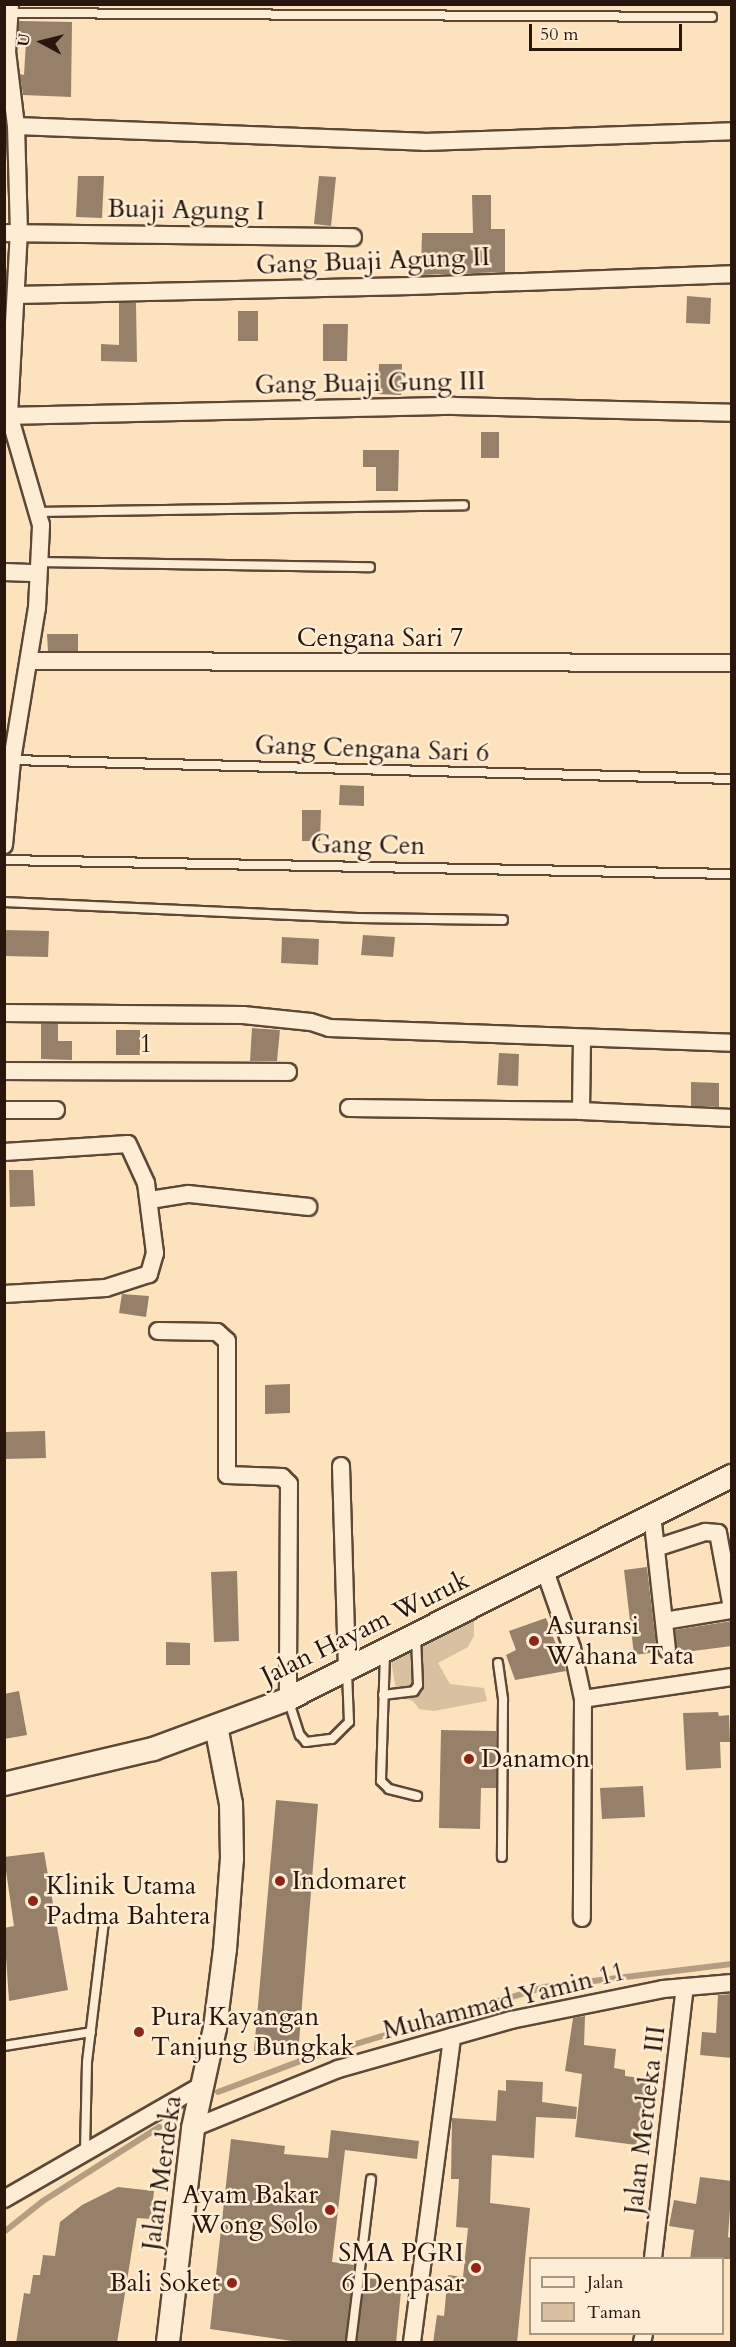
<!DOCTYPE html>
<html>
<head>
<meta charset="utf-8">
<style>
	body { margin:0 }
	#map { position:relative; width:736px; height:2347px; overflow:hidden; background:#fce3be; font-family:Cardo,serif }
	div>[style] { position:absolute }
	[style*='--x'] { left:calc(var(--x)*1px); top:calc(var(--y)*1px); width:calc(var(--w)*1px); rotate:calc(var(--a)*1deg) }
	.green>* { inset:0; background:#d8c0a0 }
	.stream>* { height:6px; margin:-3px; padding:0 3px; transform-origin:3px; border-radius:3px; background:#b49d81 }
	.building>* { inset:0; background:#968069 }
	.roads { filter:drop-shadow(2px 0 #5d4838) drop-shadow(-2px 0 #5d4838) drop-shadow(0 2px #5d4838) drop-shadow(0 -2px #5d4838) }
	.lane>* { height:8px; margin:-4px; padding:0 4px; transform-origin:4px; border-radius:4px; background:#fdedd5 }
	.street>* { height:16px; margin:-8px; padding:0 8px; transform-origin:8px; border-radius:8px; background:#fdedd5 }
	.secondary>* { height:22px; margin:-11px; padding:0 11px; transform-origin:11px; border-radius:11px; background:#fdedd5 }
	.dots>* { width:16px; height:16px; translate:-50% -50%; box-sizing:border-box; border:3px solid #fdedd5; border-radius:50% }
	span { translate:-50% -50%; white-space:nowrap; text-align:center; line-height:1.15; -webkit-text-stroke:5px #fdedd5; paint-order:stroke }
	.street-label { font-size:26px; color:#28150c }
	.poi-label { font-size:26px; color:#28150c }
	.left { translate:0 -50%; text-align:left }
	.right { translate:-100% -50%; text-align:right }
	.frame { position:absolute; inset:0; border:6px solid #28150c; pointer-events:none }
	.legend { position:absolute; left:529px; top:2257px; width:195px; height:78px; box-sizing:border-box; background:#fdedd5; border:2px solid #a89785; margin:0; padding:8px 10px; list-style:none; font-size:18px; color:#28150c }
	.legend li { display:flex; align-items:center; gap:12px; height:30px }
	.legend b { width:30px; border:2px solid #a89785 }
	.north { position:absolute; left:12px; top:12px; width:60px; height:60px; -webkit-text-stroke:4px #fdedd5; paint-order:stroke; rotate:277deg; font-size:16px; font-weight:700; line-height:24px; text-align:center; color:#28150c }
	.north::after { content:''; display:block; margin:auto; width:21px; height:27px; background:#28150c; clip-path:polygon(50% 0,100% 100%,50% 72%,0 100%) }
	.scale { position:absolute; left:529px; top:24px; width:153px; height:27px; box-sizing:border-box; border:3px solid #28150c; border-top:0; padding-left:8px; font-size:18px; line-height:21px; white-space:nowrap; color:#28150c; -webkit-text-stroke:4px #fdedd5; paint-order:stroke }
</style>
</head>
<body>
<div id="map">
	<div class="green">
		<div style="clip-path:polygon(474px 1618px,474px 1636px,468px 1647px,438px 1663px,450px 1684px,484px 1688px,487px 1701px,434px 1711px,419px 1709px,413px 1701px,397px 1696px,391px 1660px,399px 1648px)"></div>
	</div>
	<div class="stream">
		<div style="--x:218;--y:2092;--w:94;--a:-20.6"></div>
		<div style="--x:306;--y:2059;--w:249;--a:-16.8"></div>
		<div style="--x:544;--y:1987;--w:189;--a:-7"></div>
		<div style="--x:4;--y:2232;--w:50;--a:-38.5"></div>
		<div style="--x:43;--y:2201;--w:138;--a:-32.5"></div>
	</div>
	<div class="building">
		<div style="clip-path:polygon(19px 21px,72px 22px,71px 97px,23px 95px,20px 74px,24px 75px,26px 42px,18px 42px)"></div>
		<div style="clip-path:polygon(78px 176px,104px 176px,102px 218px,76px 217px)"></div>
		<div style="clip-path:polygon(319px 176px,336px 177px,331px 226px,314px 224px)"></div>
		<div style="clip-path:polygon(472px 195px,491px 195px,491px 229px,505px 229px,505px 272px,421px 275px,422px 233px,473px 233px)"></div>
		<div style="clip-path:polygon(687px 296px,711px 298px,710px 324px,686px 323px)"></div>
		<div style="clip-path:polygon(119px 303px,136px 303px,137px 362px,101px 361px,101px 344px,119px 345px)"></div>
		<div style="clip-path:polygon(238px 311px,258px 311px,258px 341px,238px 341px)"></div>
		<div style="clip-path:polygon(323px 324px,348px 324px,347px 361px,323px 361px)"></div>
		<div style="clip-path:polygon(379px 364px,402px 364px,401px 395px,378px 394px)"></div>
		<div style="clip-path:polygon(481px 432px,499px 432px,499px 458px,481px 458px)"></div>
		<div style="clip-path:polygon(363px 450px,399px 450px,398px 491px,376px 491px,376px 467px,363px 467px)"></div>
		<div style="clip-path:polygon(47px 634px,78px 634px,78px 651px,48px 651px)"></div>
		<div style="clip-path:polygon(340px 785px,364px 786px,364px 806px,339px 805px)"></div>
		<div style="clip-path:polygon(302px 810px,321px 810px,320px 841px,302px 841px)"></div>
		<div style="clip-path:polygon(4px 930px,49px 931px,48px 957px,4px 956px)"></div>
		<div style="clip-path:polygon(363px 935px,395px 937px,393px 957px,361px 955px)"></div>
		<div style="clip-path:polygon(282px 937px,319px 939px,318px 965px,281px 963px)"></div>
		<div style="clip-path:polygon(41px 1024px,58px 1024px,58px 1041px,72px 1041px,72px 1060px,41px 1059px)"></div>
		<div style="clip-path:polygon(252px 1028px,280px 1030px,277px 1061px,250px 1061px)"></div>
		<div style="clip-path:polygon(116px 1030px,140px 1030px,140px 1055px,116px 1055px)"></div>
		<div style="clip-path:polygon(499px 1053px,519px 1054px,518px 1086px,497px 1085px)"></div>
		<div style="clip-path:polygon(691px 1082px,719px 1083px,719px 1107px,691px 1106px)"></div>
		<div style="clip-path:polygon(9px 1170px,33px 1170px,35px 1206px,10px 1207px)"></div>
		<div style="clip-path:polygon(122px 1294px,149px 1296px,146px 1317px,119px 1313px)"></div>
		<div style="clip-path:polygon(290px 1384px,290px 1413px,265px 1414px,265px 1385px)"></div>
		<div style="clip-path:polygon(45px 1431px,46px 1458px,4px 1459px,4px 1432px)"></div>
		<div style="clip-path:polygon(647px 1567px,657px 1652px,634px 1655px,624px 1570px)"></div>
		<div style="clip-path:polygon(237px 1571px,239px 1641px,214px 1642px,211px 1572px)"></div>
		<div style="clip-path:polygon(546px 1618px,566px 1671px,515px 1680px,506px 1655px,516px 1650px,509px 1631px)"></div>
		<div style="clip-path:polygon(732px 1621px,732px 1646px,677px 1653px,675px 1630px)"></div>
		<div style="clip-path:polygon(166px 1642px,190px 1643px,190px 1665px,166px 1665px)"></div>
		<div style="clip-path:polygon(19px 1691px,27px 1735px,4px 1739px,4px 1694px)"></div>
		<div style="clip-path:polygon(718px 1712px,719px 1716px,729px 1715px,730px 1742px,720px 1742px,721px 1768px,686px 1770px,683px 1713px)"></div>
		<div style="clip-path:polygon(441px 1730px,496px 1731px,496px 1788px,481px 1788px,480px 1829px,439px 1828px)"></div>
		<div style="clip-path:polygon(643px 1786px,645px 1817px,602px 1819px,600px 1788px)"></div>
		<div style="clip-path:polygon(276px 1800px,318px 1804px,298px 2055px,254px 2051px)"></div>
		<div style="clip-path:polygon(44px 1852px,68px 1990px,9px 2001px,4px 1928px,14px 1926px,4px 1857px)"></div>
		<div style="clip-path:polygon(732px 1994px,732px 2058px,700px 2055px,702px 2032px,716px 2033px,718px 1995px)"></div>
		<div style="clip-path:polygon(585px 2016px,584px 2045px,616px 2049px,614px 2068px,625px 2070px,625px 2076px,648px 2079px,636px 2145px,575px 2137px,582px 2074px,565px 2071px,573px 2018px)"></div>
		<div style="clip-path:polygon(506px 2080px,543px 2082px,542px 2102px,577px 2107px,576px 2119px,536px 2117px,534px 2158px,492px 2155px,490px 2203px,530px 2208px,517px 2343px,433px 2343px,437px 2315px,444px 2316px,448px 2275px,463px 2277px,468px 2228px,456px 2227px,459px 2179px,451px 2179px,452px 2118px,496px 2121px,498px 2090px,506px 2091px)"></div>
		<div style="clip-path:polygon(331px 2130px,419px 2141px,417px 2159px,345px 2150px,332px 2262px,354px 2265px,345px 2343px,306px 2343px,210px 2329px,231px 2139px,285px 2146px,284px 2154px,328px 2158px)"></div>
		<div style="clip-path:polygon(700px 2177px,732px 2181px,728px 2237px,732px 2238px,732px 2259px,690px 2259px,694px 2230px,669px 2226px,674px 2200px,696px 2204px)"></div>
		<div style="clip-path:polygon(118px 2187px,154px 2191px,151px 2219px,137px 2218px,117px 2343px,16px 2343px,24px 2293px,30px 2294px,33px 2275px,40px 2275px,43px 2255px,55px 2256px,60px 2222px,82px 2205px)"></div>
		<div style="clip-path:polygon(365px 2278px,402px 2281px,396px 2343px,357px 2343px)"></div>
	</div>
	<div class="roads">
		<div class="lane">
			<div style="--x:9;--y:13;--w:703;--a:0.33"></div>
			<div style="--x:40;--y:512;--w:424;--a:-0.9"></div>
			<div style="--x:39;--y:562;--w:331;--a:0.9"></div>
			<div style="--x:12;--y:760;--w:720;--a:1.51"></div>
			<div style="--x:4;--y:860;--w:728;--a:1.1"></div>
			<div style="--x:4;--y:902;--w:354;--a:2.6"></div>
			<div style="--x:358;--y:918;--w:145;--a:0.8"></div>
			<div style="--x:385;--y:1653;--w:128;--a:91.8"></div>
			<div style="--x:381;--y:1781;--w:11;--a:45"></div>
			<div style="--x:389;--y:1789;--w:29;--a:14"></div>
			<div style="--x:498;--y:1663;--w:37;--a:82"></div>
			<div style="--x:503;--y:1700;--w:157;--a:90.4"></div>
			<div style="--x:383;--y:1695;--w:31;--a:-7"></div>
			<div style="--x:414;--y:1691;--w:7;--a:-56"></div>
			<div style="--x:418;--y:1685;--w:48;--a:-92.4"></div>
			<div style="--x:288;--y:1699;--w:38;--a:72"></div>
			<div style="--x:300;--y:1735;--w:9;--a:49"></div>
			<div style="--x:306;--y:1742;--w:26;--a:-7"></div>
			<div style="--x:332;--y:1739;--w:24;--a:-45"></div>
			<div style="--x:349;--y:1722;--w:50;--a:-92.3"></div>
			<div style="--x:4;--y:2046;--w:88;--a:-9.1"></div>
			<div style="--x:85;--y:2151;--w:89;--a:-88.7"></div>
			<div style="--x:87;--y:2062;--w:142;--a:-83.1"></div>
			<div style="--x:351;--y:2342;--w:164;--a:-83"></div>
		</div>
		<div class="street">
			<div style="--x:16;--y:126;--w:408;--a:2.2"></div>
			<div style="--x:424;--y:142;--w:308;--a:-2"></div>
			<div style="--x:4;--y:233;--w:349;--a:0.7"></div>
			<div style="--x:16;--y:295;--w:396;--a:-1.3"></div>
			<div style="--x:412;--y:286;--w:320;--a:-2.1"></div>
			<div style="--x:4;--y:416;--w:450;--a:-1.3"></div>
			<div style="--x:454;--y:406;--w:278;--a:1.4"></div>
			<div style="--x:4;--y:572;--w:34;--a:2"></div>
			<div style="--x:29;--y:661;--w:703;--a:0.16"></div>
			<div style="--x:4;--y:845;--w:85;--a:-84.6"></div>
			<div style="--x:12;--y:760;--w:154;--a:-80.7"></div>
			<div style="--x:37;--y:608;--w:83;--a:-87.2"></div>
			<div style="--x:41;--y:525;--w:115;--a:-106.2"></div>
			<div style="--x:9;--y:415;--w:182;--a:-86.9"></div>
			<div style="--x:19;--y:233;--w:107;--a:-91.6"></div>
			<div style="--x:16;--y:126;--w:75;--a:-96.9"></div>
			<div style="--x:7;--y:52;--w:48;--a:-86.4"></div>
			<div style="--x:4;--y:1013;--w:239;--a:0.5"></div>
			<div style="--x:243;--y:1015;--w:68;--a:5.9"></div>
			<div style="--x:311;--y:1022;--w:19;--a:18"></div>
			<div style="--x:329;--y:1028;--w:403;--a:2.1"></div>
			<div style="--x:4;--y:1071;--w:284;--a:0.2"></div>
			<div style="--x:349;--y:1108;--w:232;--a:0.7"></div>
			<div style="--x:581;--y:1111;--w:151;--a:2.7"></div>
			<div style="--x:4;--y:1110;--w:52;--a:0"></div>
			<div style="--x:581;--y:1111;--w:73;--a:-89.2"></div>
			<div style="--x:4;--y:1152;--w:124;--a:-3.7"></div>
			<div style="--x:128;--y:1144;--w:43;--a:65.2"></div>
			<div style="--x:146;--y:1183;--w:71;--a:82.7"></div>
			<div style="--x:155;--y:1253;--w:22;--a:106"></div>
			<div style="--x:149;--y:1274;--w:45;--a:162"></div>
			<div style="--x:106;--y:1288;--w:102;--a:176.6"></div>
			<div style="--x:150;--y:1200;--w:39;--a:-9"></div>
			<div style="--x:189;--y:1194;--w:120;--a:6.2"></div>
			<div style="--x:158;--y:1331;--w:59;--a:1"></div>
			<div style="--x:217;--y:1332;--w:13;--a:42"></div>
			<div style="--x:227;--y:1341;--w:134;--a:90"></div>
			<div style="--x:227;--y:1475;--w:55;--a:2.1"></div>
			<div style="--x:282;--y:1477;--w:10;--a:45"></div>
			<div style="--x:289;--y:1484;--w:215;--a:90.3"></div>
			<div style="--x:341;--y:1466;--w:205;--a:88.3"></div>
			<div style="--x:652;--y:1514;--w:136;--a:83.7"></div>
			<div style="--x:656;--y:1548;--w:52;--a:-18.1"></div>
			<div style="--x:705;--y:1532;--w:13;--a:4"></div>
			<div style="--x:718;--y:1533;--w:76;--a:79.4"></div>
			<div style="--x:545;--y:1571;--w:82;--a:70.7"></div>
			<div style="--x:572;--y:1648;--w:52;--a:77.8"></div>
			<div style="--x:583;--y:1699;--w:219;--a:90.3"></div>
			<div style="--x:664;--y:1621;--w:69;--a:-9.2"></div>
			<div style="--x:583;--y:1699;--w:151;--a:-8.4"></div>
			<div style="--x:193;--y:2128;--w:157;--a:-22.1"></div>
			<div style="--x:338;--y:2069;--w:180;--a:-15.8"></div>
			<div style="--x:511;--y:2020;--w:155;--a:-11.5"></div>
			<div style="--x:663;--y:1989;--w:69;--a:-5"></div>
			<div style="--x:4;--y:2199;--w:231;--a:-29.9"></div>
			<div style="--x:653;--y:2258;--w:273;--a:-83.3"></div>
			<div style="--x:412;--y:2342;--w:308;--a:-82.5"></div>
			<div style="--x:642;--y:2342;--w:8;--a:-76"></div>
		</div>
		<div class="secondary">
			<div style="--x:4;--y:1784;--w:153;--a:-13.2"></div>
			<div style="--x:153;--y:1749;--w:144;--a:-20.3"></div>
			<div style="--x:288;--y:1699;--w:497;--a:-26.7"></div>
			<div style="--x:168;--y:2342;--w:215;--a:-83.3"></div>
			<div style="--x:193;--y:2128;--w:102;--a:-77.6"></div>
			<div style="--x:215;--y:2028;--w:80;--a:-82.8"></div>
			<div style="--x:225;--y:1949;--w:90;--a:-85.6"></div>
			<div style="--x:232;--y:1859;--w:55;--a:-91"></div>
			<div style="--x:231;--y:1804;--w:79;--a:-100.9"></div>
		</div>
	</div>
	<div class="dots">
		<div style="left:534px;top:1641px;background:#8f2418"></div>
		<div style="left:469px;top:1759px;background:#8f2418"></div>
		<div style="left:280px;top:1881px;background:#8f2418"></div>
		<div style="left:33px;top:1901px;background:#8f2418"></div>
		<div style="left:139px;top:2032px;background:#8f2418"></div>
		<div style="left:330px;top:2210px;background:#8f2418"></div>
		<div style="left:476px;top:2268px;background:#8f2418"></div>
		<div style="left:232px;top:2283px;background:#8f2418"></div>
	</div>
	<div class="street-label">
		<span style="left:186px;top:210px;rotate:1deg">Buaji Agung I</span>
		<span style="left:373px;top:261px;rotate:-2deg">Gang Buaji Agung II</span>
		<span style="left:370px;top:383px;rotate:-1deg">Gang Buaji Gung III</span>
		<span style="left:380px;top:638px">Cengana Sari 7</span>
		<span style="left:372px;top:749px;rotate:2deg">Gang Cengana Sari 6</span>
		<span style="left:368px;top:845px;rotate:1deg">Gang Cen</span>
		<span style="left:146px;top:1044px">1</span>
		<span style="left:365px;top:1628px;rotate:-26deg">Jalan Hayam Wuruk</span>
		<span style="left:504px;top:2001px;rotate:-14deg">Muhammad Yamin 11</span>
		<span style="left:645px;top:2120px;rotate:-83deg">Jalan Merdeka III</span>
		<span style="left:162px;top:2173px;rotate:-82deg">Jalan Merdeka</span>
	</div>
	<div class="poi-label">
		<span class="left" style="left:546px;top:1641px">Asuransi<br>Wahana Tata</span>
		<span class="left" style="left:481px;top:1759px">Danamon</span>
		<span class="left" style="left:292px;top:1881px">Indomaret</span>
		<span class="left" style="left:46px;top:1901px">Klinik Utama<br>Padma Bahtera</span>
		<span class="left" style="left:151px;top:2032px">Pura Kayangan<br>Tanjung Bungkak</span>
		<span class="right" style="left:318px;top:2210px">Ayam Bakar<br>Wong Solo</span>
		<span class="right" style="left:464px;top:2268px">SMA PGRI<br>6 Denpasar</span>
		<span class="right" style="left:220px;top:2283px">Bali Soket</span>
	</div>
	<div class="frame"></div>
	<ul class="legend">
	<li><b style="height:8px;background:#fdedd5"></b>Jalan</li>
	<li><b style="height:16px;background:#d8c0a0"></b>Taman</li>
	</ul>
	<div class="north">U</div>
	<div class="scale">50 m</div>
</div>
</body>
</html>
